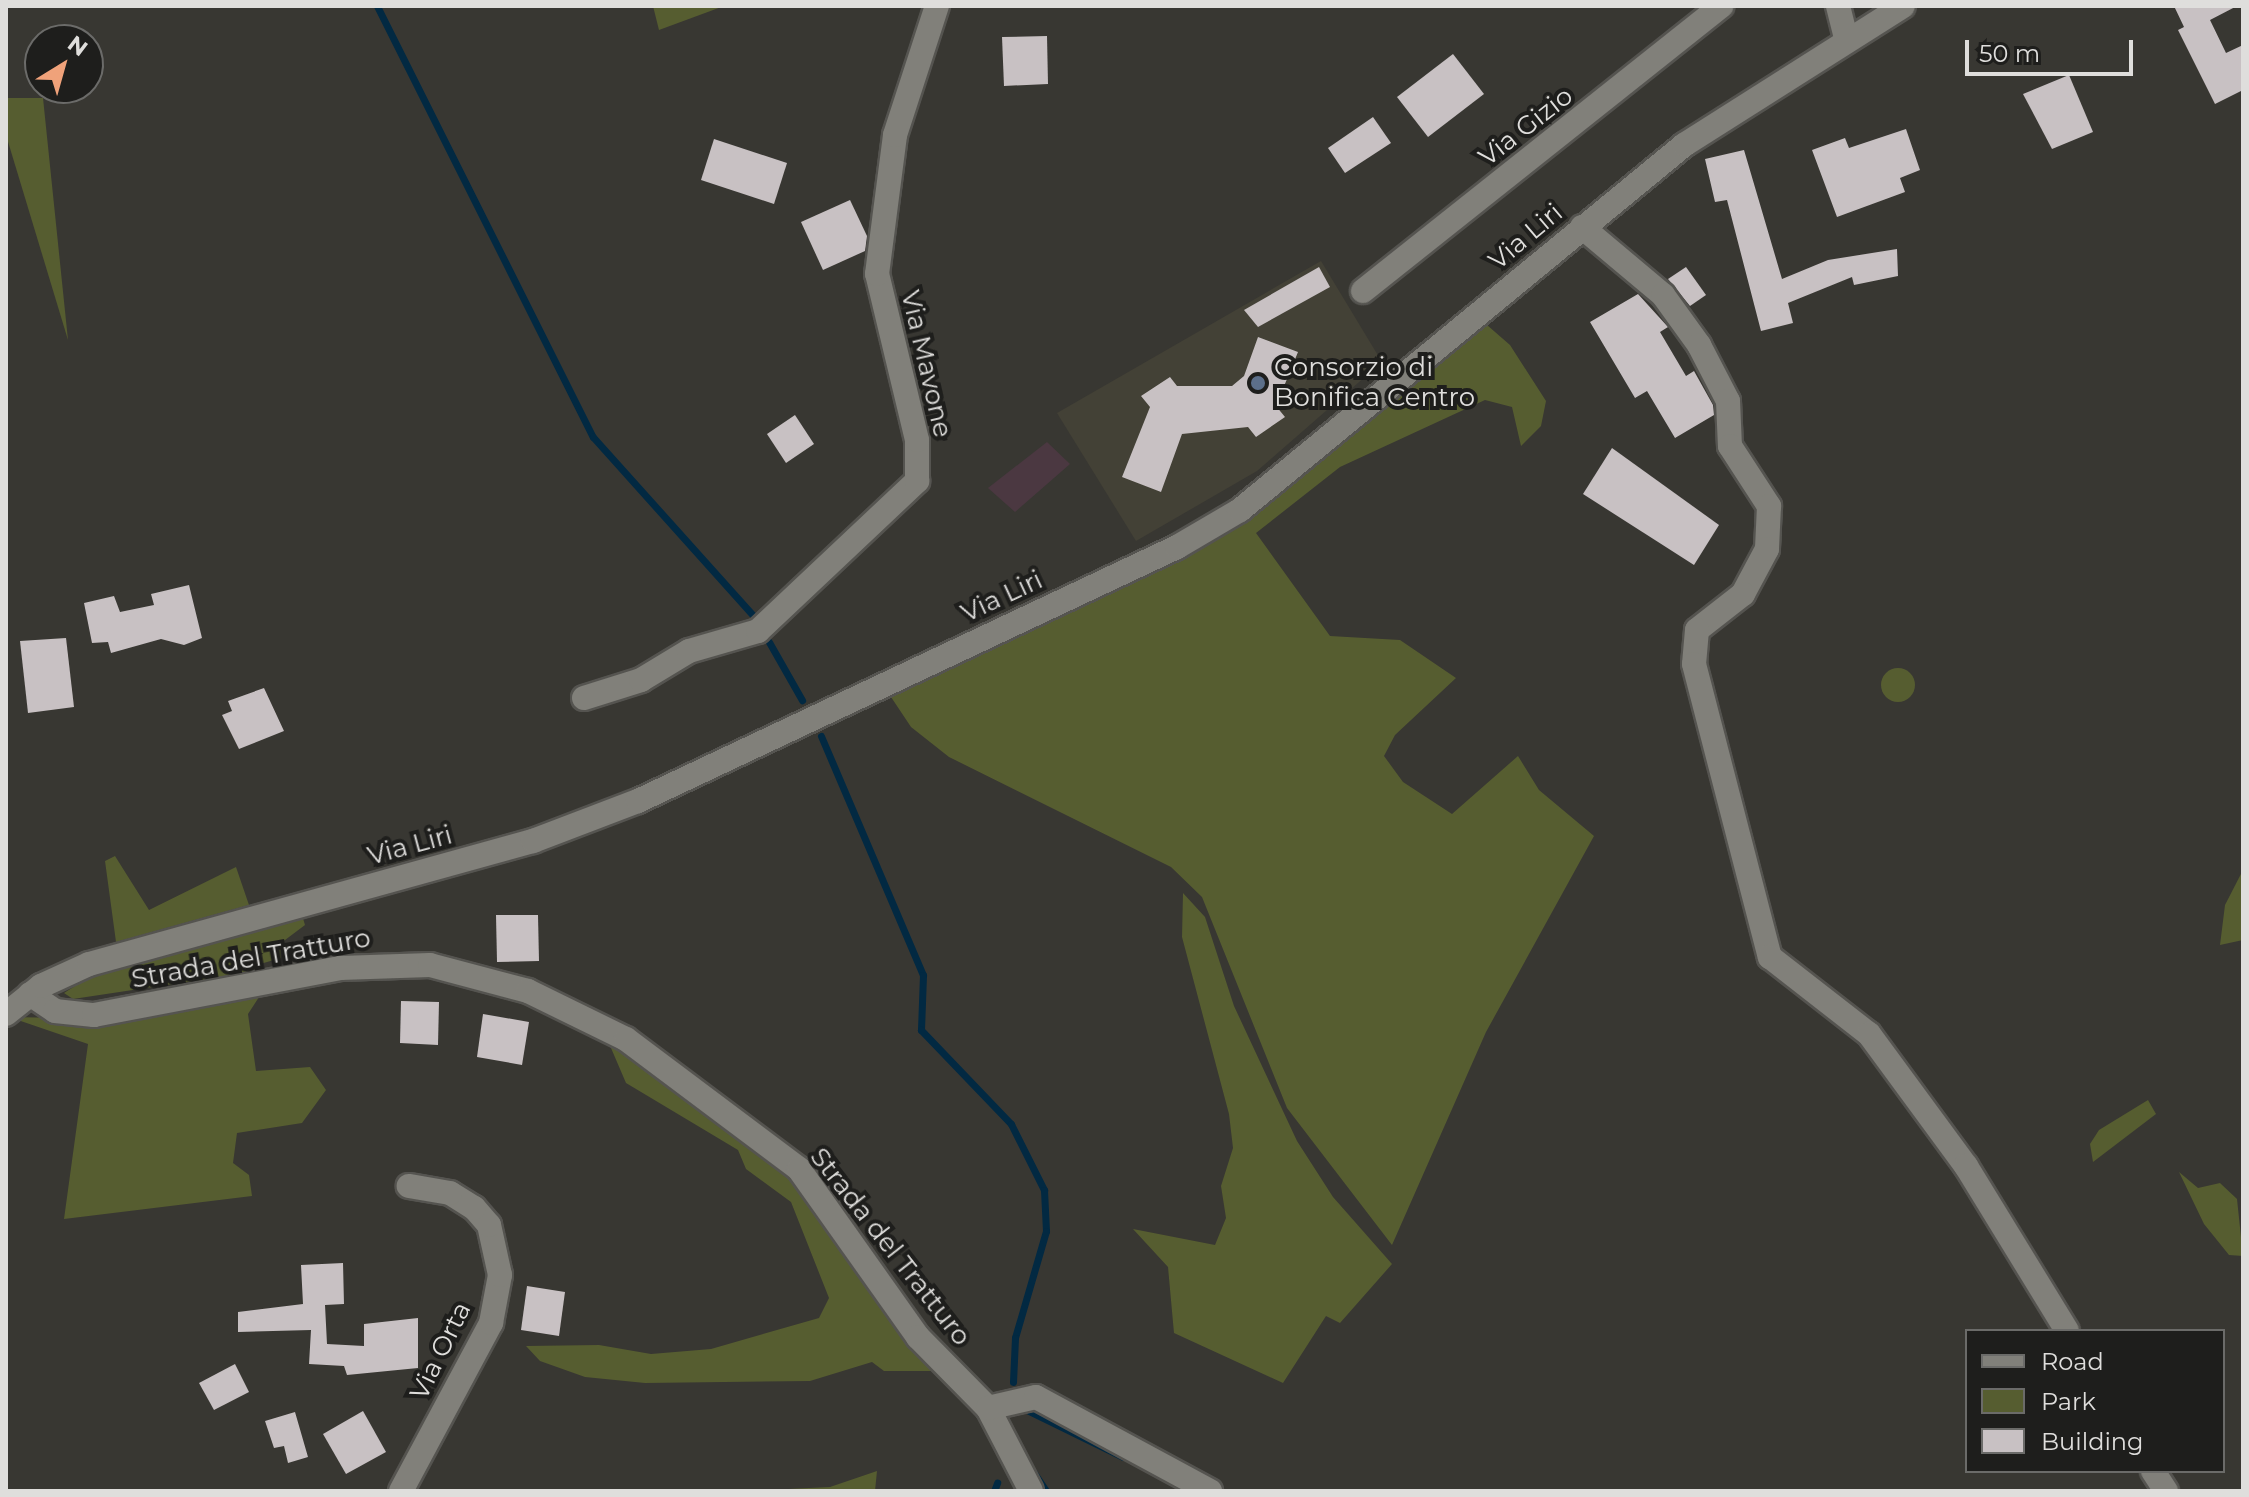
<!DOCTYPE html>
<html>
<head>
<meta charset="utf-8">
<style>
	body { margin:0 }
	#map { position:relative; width:2249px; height:1497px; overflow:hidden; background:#383732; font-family:Montserrat,sans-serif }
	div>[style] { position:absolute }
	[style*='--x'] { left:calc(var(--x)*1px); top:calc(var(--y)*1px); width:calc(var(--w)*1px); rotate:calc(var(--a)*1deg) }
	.built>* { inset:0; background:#434136 }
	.industrial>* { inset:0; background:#4b3841 }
	.green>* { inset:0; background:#565d30 }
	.round { border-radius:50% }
	.stream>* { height:7px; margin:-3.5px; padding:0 3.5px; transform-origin:3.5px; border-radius:3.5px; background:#022942 }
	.building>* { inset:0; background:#c8c1c3 }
	.roads { filter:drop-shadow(2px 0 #555450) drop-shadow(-2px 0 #555450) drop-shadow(0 2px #555450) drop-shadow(0 -2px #555450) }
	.minor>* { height:24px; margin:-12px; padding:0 12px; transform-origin:12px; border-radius:12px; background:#81807a }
	.dots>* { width:22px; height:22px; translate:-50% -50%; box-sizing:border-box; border:4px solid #1e1e1c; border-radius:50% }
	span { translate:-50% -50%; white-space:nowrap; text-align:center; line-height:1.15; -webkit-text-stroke:8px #1e1e1c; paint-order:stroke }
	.street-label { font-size:26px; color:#dfdedc }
	.poi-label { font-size:26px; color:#dfdedc }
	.left { translate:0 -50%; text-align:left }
	.frame { position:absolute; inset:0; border:8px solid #dfdedc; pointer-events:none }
	.legend { position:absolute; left:1965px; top:1329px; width:260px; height:144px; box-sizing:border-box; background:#1e1e1c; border:2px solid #6b6b69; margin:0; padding:10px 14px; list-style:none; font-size:24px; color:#dfdedc }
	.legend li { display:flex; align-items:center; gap:16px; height:40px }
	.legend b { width:40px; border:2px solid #6b6b69 }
	.north { position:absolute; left:24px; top:24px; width:80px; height:80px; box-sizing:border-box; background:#1e1e1c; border:2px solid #6b6b69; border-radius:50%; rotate:37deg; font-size:22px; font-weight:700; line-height:32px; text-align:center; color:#dfdedc }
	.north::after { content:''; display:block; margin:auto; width:28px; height:36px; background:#f0a27a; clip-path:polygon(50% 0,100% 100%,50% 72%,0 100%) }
	.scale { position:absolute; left:1965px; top:40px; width:168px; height:36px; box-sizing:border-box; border:4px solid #dfdedc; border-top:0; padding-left:10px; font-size:24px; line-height:28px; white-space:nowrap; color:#dfdedc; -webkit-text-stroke:6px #1e1e1c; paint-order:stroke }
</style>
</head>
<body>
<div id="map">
	<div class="built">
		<div style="clip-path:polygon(1321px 261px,1382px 362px,1257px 471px,1136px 541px,1057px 413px)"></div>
	</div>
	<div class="industrial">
		<div style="clip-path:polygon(1047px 442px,1070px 464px,1015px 512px,988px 488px)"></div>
	</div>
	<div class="green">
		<div style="clip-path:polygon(653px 6px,724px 6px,659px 30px)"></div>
		<div style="clip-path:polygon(6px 98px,43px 98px,68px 340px,6px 135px)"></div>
		<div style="clip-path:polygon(1487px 325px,1510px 345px,1546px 401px,1541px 426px,1521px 446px,1512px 407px,1485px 400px,1340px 467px,1256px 533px,1330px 636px,1400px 640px,1456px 678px,1395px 735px,1384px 756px,1403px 782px,1452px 814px,1518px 756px,1539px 790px,1594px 836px,1486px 1032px,1392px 1245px,1287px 1108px,1202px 897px,1171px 867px,949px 757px,911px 727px,885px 688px,1240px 521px)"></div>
		<div class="round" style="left:1881px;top:668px;width:34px;height:34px"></div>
		<div style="clip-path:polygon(115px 856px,149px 910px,236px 867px,249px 905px,116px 942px,105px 861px)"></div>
		<div style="clip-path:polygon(2243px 870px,2243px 940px,2220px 945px,2225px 905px)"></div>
		<div style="clip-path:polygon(1183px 893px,1205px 917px,1234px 1006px,1297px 1141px,1333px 1197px,1392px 1264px,1340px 1323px,1326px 1316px,1283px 1383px,1174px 1333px,1168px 1267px,1133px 1229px,1215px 1245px,1226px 1218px,1221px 1186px,1233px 1148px,1229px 1114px,1182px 937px)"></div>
		<div style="clip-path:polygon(302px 915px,305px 925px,281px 943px,281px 958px,250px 967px,265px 988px,248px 1014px,256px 1071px,310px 1067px,326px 1090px,302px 1123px,237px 1133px,233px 1163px,249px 1175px,252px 1196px,64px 1219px,88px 1044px,9px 1017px,65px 1018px,203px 993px,199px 980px,73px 999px,64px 993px,97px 972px)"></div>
		<div style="clip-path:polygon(605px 1034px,797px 1176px,936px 1371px,884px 1371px,872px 1362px,810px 1381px,645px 1383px,585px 1377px,540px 1361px,526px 1346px,599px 1345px,651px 1354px,711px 1349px,819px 1318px,829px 1298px,791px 1202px,746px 1169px,738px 1150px,626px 1083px)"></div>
		<div style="clip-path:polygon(2148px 1100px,2156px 1114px,2093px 1162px,2090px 1144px,2099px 1130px)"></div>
		<div style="clip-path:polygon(2179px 1172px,2198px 1188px,2220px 1183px,2237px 1199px,2243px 1256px,2229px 1255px,2204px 1224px)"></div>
		<div style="clip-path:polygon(877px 1471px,875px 1491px,743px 1491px,830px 1487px)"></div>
	</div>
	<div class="stream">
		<div style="--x:377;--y:6;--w:482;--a:63.4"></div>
		<div style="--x:593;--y:437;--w:238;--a:48.1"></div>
		<div style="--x:769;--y:642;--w:67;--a:60.4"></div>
		<div style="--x:821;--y:736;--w:260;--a:66.9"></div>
		<div style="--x:923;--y:975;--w:55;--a:92.1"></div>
		<div style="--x:921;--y:1030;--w:130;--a:46.2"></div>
		<div style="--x:1011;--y:1124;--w:74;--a:63.4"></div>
		<div style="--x:1044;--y:1190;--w:41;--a:87.2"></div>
		<div style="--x:1046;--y:1231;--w:111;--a:106.2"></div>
		<div style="--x:1015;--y:1338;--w:44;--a:92.6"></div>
		<div style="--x:1023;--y:1408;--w:111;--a:26.1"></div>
		<div style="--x:1034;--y:1473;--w:22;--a:56"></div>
		<div style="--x:994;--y:1491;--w:9;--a:-69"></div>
	</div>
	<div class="building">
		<div style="clip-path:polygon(2174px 6px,2237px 6px,2210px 20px,2226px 53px,2243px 45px,2243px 90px,2215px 104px,2178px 30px,2184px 27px)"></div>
		<div style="clip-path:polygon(1047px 36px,1048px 84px,1004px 86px,1002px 37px)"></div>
		<div style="clip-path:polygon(1453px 54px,1484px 94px,1428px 137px,1397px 97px)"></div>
		<div style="clip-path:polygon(2069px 75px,2093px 132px,2052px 149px,2023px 94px)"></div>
		<div style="clip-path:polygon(1373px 117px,1391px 143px,1345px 173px,1328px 148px)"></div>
		<div style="clip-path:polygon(1906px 129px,1920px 170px,1900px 178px,1905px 192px,1837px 217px,1812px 150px,1845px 138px,1849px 148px)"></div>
		<div style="clip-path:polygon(714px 139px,787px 163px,774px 204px,701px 180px)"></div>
		<div style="clip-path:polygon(1744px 150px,1782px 279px,1828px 260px,1897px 249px,1898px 276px,1854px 285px,1852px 277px,1788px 303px,1793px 323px,1761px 331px,1727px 200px,1715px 202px,1705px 159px)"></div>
		<div style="clip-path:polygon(850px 200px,867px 236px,865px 251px,823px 270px,801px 222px)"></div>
		<div style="clip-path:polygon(1319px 267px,1330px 287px,1258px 327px,1244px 310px)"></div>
		<div style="clip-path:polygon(1686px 267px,1706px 295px,1690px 306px,1668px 279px)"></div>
		<div style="clip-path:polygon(1638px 294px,1668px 327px,1660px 332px,1686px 376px,1694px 371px,1713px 405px,1714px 415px,1675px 438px,1647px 391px,1635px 398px,1590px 322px)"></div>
		<div style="clip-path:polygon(1258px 337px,1298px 352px,1276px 406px,1285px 417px,1256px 437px,1248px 427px,1182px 434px,1161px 492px,1122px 477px,1150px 407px,1141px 396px,1170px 377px,1177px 386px,1232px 386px,1244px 376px)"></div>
		<div style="clip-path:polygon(795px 415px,814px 444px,786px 463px,767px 434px)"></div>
		<div style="clip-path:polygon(1612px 448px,1719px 525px,1694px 565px,1583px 494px)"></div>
		<div style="clip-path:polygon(189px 585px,202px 638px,184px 645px,161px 639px,111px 653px,108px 642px,92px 643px,84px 603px,114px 596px,120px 612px,154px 605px,151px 594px)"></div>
		<div style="clip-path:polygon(66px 638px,74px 707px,28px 713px,20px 641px)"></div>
		<div style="clip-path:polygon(264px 688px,284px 731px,239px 749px,222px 715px,232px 711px,228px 701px)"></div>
		<div style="clip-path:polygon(496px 915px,538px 915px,539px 961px,497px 962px)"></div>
		<div style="clip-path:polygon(401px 1001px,439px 1002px,438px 1045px,400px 1043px)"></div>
		<div style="clip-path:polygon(483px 1014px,529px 1022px,522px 1065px,477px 1057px)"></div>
		<div style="clip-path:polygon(343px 1263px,344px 1304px,325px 1305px,327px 1344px,364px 1346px,364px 1324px,418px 1318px,418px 1368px,347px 1375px,344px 1366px,309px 1364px,311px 1330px,238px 1332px,238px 1312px,303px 1304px,301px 1265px)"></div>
		<div style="clip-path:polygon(527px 1286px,565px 1292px,559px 1336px,521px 1330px)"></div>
		<div style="clip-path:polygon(235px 1364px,249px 1392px,214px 1410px,199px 1383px)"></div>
		<div style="clip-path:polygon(363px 1411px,386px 1452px,346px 1474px,323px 1434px)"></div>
		<div style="clip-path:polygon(295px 1412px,308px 1457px,288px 1463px,284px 1446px,274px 1448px,265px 1421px)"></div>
	</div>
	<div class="roads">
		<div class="minor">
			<div style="--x:1838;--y:6;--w:33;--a:76"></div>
			<div style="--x:1582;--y:227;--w:106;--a:40"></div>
			<div style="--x:1663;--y:295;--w:62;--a:54.2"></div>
			<div style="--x:1699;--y:345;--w:63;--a:62.6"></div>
			<div style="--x:1728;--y:401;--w:45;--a:87.5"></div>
			<div style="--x:1730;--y:446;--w:72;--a:57"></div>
			<div style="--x:1769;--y:506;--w:43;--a:92.7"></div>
			<div style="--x:1767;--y:549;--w:51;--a:118.1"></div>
			<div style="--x:1743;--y:594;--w:58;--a:142"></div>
			<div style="--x:1697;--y:630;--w:34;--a:95"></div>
			<div style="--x:1694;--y:664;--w:303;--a:75.5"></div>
			<div style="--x:1770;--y:957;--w:125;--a:37.9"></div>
			<div style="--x:1869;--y:1034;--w:164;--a:53.7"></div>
			<div style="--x:1966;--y:1166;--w:193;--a:58.5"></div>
			<div style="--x:1363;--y:291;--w:458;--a:-38.5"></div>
			<div style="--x:584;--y:698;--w:60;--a:-17.5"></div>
			<div style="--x:641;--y:680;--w:56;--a:-31.1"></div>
			<div style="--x:689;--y:651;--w:72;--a:-16.2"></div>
			<div style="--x:758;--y:631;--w:219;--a:-43.3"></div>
			<div style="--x:917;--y:481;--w:41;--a:-90"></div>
			<div style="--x:917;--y:440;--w:171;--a:-103.5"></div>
			<div style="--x:877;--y:274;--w:140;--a:-82.6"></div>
			<div style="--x:895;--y:135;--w:136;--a:-72"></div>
			<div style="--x:30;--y:994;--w:30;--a:34"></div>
			<div style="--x:55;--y:1011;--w:39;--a:6"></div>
			<div style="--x:94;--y:1015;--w:250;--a:-10.8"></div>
			<div style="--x:340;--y:968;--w:90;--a:-1.9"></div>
			<div style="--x:430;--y:965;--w:101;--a:14.9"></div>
			<div style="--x:528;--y:991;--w:109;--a:26.1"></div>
			<div style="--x:626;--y:1039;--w:216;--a:36.9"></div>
			<div style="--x:799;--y:1169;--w:206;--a:54.7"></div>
			<div style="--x:918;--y:1337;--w:100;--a:45.4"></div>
			<div style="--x:988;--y:1408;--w:93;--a:62.6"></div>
			<div style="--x:6;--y:1014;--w:45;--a:-38.7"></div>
			<div style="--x:41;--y:986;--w:53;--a:-24.6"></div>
			<div style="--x:89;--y:964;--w:461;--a:-15.5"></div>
			<div style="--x:533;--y:841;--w:112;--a:-20.9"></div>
			<div style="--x:638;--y:801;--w:596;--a:-25.23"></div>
			<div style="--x:1177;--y:547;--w:73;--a:-30.4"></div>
			<div style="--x:1240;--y:510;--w:575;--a:-39.42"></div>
			<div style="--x:1684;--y:145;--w:259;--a:-32.4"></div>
			<div style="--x:988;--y:1408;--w:49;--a:-12.9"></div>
			<div style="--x:1036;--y:1397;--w:198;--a:28.4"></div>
			<div style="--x:2153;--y:1471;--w:24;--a:57"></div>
			<div style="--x:401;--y:1491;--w:191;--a:-61.8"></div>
			<div style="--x:491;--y:1323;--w:49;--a:-79.4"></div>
			<div style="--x:500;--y:1275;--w:51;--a:-102.4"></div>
			<div style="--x:489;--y:1225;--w:23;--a:-131"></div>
			<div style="--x:474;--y:1208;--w:28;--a:-148"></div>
			<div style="--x:450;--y:1193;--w:42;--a:-170.3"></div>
		</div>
	</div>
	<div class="dots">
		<div style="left:1258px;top:383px;background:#5c6f8a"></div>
	</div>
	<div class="street-label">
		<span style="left:1526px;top:127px;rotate:-38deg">Via Gizio</span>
		<span style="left:1526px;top:237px;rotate:-40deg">Via Liri</span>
		<span style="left:926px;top:364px;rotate:77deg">Via Mavone</span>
		<span style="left:1002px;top:597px;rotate:-25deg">Via Liri</span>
		<span style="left:410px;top:846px;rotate:-15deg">Via Liri</span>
		<span style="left:251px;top:959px;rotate:-10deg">Strada del Tratturo</span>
		<span style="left:890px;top:1247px;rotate:52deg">Strada del Tratturo</span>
		<span style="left:441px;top:1351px;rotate:-64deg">Via Orta</span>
	</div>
	<div class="poi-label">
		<span class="left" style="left:1274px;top:383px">Consorzio di<br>Bonifica Centro</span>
	</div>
	<div class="frame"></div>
	<ul class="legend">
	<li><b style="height:10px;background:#81807a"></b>Road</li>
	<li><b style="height:22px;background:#565d30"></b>Park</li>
	<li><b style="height:22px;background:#c8c1c3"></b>Building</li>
	</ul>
	<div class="north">N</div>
	<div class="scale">50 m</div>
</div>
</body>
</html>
